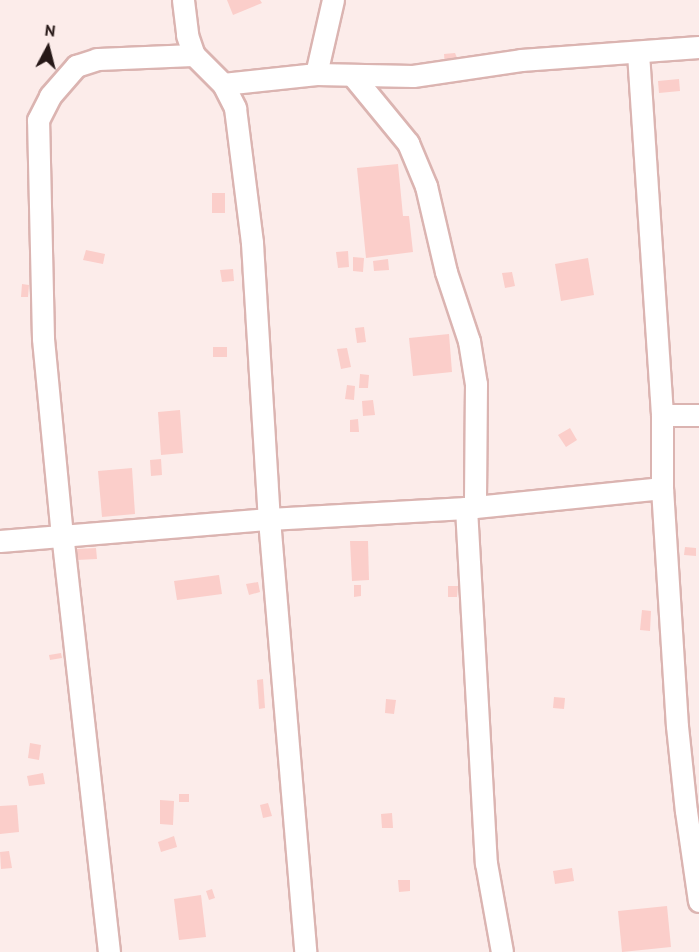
<!DOCTYPE html>
<html>
<head>
<meta charset="utf-8">
<style>
	body { margin:0 }
	#map { position:relative; width:699px; height:952px; overflow:hidden; background:#fcecea; font-family:"PT Sans",sans-serif }
	div>[style] { position:absolute }
	[style*='--x'] { left:calc(var(--x)*1px); top:calc(var(--y)*1px); width:calc(var(--w)*1px); rotate:calc(var(--a)*1deg) }
	.building>* { inset:0; background:#fbceca }
	.roads { filter:drop-shadow(2px 0 #dbb4b1) drop-shadow(-2px 0 #dbb4b1) drop-shadow(0 2px #dbb4b1) drop-shadow(0 -2px #dbb4b1) }
	.minor>* { height:21px; margin:-10.5px; padding:0 10.5px; transform-origin:10.5px; border-radius:10.5px; background:#fff }
	span { translate:-50% -50%; white-space:nowrap; text-align:center; line-height:1.15; -webkit-text-stroke:4.5px #fcecea; paint-order:stroke }
	.north { position:absolute; left:18px; top:18px; width:60px; height:60px; -webkit-text-stroke:4px #fcecea; paint-order:stroke; rotate:7deg; font-size:16px; font-weight:700; line-height:24px; text-align:center; color:#261817 }
	.north::after { content:''; display:block; margin:auto; width:21px; height:27px; background:#261817; clip-path:polygon(50% 0,100% 100%,50% 72%,0 100%) }
</style>
</head>
<body>
<div id="map">
	<div class="building">
		<div style="clip-path:polygon(227px 0,260px 0,262px 3px,233px 15px)"></div>
		<div style="clip-path:polygon(455px 53px,460px 65px,445px 66px,444px 54px)"></div>
		<div style="clip-path:polygon(679px 79px,680px 91px,659px 93px,658px 81px)"></div>
		<div style="clip-path:polygon(398px 164px,403px 216px,409px 216px,413px 252px,366px 258px,357px 168px)"></div>
		<div style="clip-path:polygon(212px 193px,225px 193px,225px 213px,212px 213px)"></div>
		<div style="clip-path:polygon(86px 250px,105px 254px,103px 264px,83px 260px)"></div>
		<div style="clip-path:polygon(348px 251px,349px 267px,338px 268px,336px 252px)"></div>
		<div style="clip-path:polygon(353px 257px,364px 258px,363px 272px,353px 271px)"></div>
		<div style="clip-path:polygon(588px 258px,594px 295px,561px 301px,555px 264px)"></div>
		<div style="clip-path:polygon(388px 259px,389px 270px,374px 271px,373px 261px)"></div>
		<div style="clip-path:polygon(233px 269px,234px 281px,222px 282px,220px 270px)"></div>
		<div style="clip-path:polygon(512px 272px,515px 286px,505px 288px,502px 273px)"></div>
		<div style="clip-path:polygon(22px 284px,29px 285px,28px 297px,21px 297px)"></div>
		<div style="clip-path:polygon(364px 327px,366px 342px,357px 343px,355px 328px)"></div>
		<div style="clip-path:polygon(449px 334px,452px 372px,413px 376px,409px 338px)"></div>
		<div style="clip-path:polygon(213px 347px,227px 347px,227px 357px,213px 357px)"></div>
		<div style="clip-path:polygon(347px 348px,351px 367px,341px 369px,337px 349px)"></div>
		<div style="clip-path:polygon(360px 374px,369px 375px,368px 388px,359px 388px)"></div>
		<div style="clip-path:polygon(347px 385px,355px 386px,354px 400px,345px 399px)"></div>
		<div style="clip-path:polygon(373px 400px,375px 415px,363px 416px,362px 401px)"></div>
		<div style="clip-path:polygon(180px 410px,183px 453px,161px 455px,158px 412px)"></div>
		<div style="clip-path:polygon(358px 419px,359px 432px,350px 432px,350px 420px)"></div>
		<div style="clip-path:polygon(570px 428px,577px 440px,566px 447px,558px 435px)"></div>
		<div style="clip-path:polygon(161px 459px,162px 475px,151px 476px,150px 460px)"></div>
		<div style="clip-path:polygon(132px 468px,135px 514px,102px 517px,98px 471px)"></div>
		<div style="clip-path:polygon(350px 541px,368px 541px,369px 580px,352px 581px)"></div>
		<div style="clip-path:polygon(685px 547px,696px 548px,696px 556px,684px 555px)"></div>
		<div style="clip-path:polygon(96px 548px,97px 559px,77px 560px,77px 549px)"></div>
		<div style="clip-path:polygon(219px 575px,222px 594px,177px 600px,174px 581px)"></div>
		<div style="clip-path:polygon(258px 582px,260px 592px,249px 595px,246px 584px)"></div>
		<div style="clip-path:polygon(354px 585px,361px 585px,361px 596px,354px 597px)"></div>
		<div style="clip-path:polygon(448px 586px,458px 586px,457px 597px,448px 597px)"></div>
		<div style="clip-path:polygon(642px 610px,651px 611px,650px 631px,640px 630px)"></div>
		<div style="clip-path:polygon(61px 653px,62px 658px,50px 660px,49px 655px)"></div>
		<div style="clip-path:polygon(263px 679px,265px 708px,259px 709px,257px 680px)"></div>
		<div style="clip-path:polygon(554px 697px,565px 698px,564px 709px,553px 708px)"></div>
		<div style="clip-path:polygon(386px 699px,396px 700px,394px 714px,385px 713px)"></div>
		<div style="clip-path:polygon(30px 743px,41px 745px,39px 760px,28px 758px)"></div>
		<div style="clip-path:polygon(43px 773px,45px 784px,29px 786px,27px 776px)"></div>
		<div style="clip-path:polygon(179px 794px,189px 794px,189px 802px,179px 802px)"></div>
		<div style="clip-path:polygon(160px 800px,174px 801px,173px 825px,160px 824px)"></div>
		<div style="clip-path:polygon(268px 803px,272px 816px,263px 818px,260px 805px)"></div>
		<div style="clip-path:polygon(17px 805px,19px 832px,0 834px,0 806px)"></div>
		<div style="clip-path:polygon(392px 813px,393px 828px,382px 828px,381px 814px)"></div>
		<div style="clip-path:polygon(174px 836px,177px 847px,161px 852px,158px 842px)"></div>
		<div style="clip-path:polygon(9px 851px,12px 868px,1px 869px,0 852px)"></div>
		<div style="clip-path:polygon(572px 868px,574px 881px,555px 884px,553px 871px)"></div>
		<div style="clip-path:polygon(398px 880px,410px 880px,410px 891px,399px 892px)"></div>
		<div style="clip-path:polygon(212px 889px,215px 898px,209px 900px,206px 891px)"></div>
		<div style="clip-path:polygon(201px 895px,206px 937px,179px 940px,174px 899px)"></div>
		<div style="clip-path:polygon(667px 906px,671px 947px,622px 952px,618px 911px)"></div>
	</div>
	<div class="roads">
		<div class="minor">
			<div style="--x:183;--y:0;--w:35;--a:83"></div>
			<div style="--x:187;--y:35;--w:21;--a:71"></div>
			<div style="--x:194;--y:55;--w:41;--a:45"></div>
			<div style="--x:223;--y:84;--w:27;--a:63"></div>
			<div style="--x:235;--y:108;--w:136;--a:82.8"></div>
			<div style="--x:252;--y:243;--w:277;--a:86.5"></div>
			<div style="--x:269;--y:519;--w:434;--a:85.2"></div>
			<div style="--x:638;--y:53;--w:363;--a:86.2"></div>
			<div style="--x:316;--y:74;--w:76;--a:-77.1"></div>
			<div style="--x:353;--y:76;--w:87;--a:50.6"></div>
			<div style="--x:408;--y:143;--w:47;--a:67.3"></div>
			<div style="--x:426;--y:186;--w:88;--a:76.9"></div>
			<div style="--x:446;--y:272;--w:73;--a:71.6"></div>
			<div style="--x:469;--y:341;--w:44;--a:80.8"></div>
			<div style="--x:476;--y:384;--w:123;--a:90.5"></div>
			<div style="--x:223;--y:84;--w:94;--a:-6.1"></div>
			<div style="--x:316;--y:74;--w:97;--a:1.2"></div>
			<div style="--x:413;--y:76;--w:109;--a:-8.4"></div>
			<div style="--x:521;--y:60;--w:178;--a:-4.2"></div>
			<div style="--x:699;--y:415;--w:37;--a:180"></div>
			<div style="--x:662;--y:415;--w:73;--a:90"></div>
			<div style="--x:662;--y:488;--w:238;--a:86.4"></div>
			<div style="--x:677;--y:726;--w:85;--a:84"></div>
			<div style="--x:686;--y:811;--w:91;--a:81.8"></div>
			<div style="--x:466;--y:508;--w:356;--a:86.8"></div>
			<div style="--x:486;--y:863;--w:90;--a:79.8"></div>
			<div style="--x:0;--y:541;--w:270;--a:-4.7"></div>
			<div style="--x:269;--y:519;--w:197;--a:-3.2"></div>
			<div style="--x:466;--y:508;--w:197;--a:-5.8"></div>
			<div style="--x:109;--y:952;--w:419;--a:-96.4"></div>
			<div style="--x:62;--y:536;--w:199;--a:-95.5"></div>
			<div style="--x:43;--y:338;--w:218;--a:-91.3"></div>
			<div style="--x:38;--y:120;--w:27;--a:-63"></div>
			<div style="--x:50;--y:96;--w:40;--a:-49"></div>
			<div style="--x:76;--y:66;--w:22;--a:-18"></div>
			<div style="--x:97;--y:59;--w:97;--a:-2.4"></div>
		</div>
	</div>
	<div class="north">N</div>
</div>
</body>
</html>
